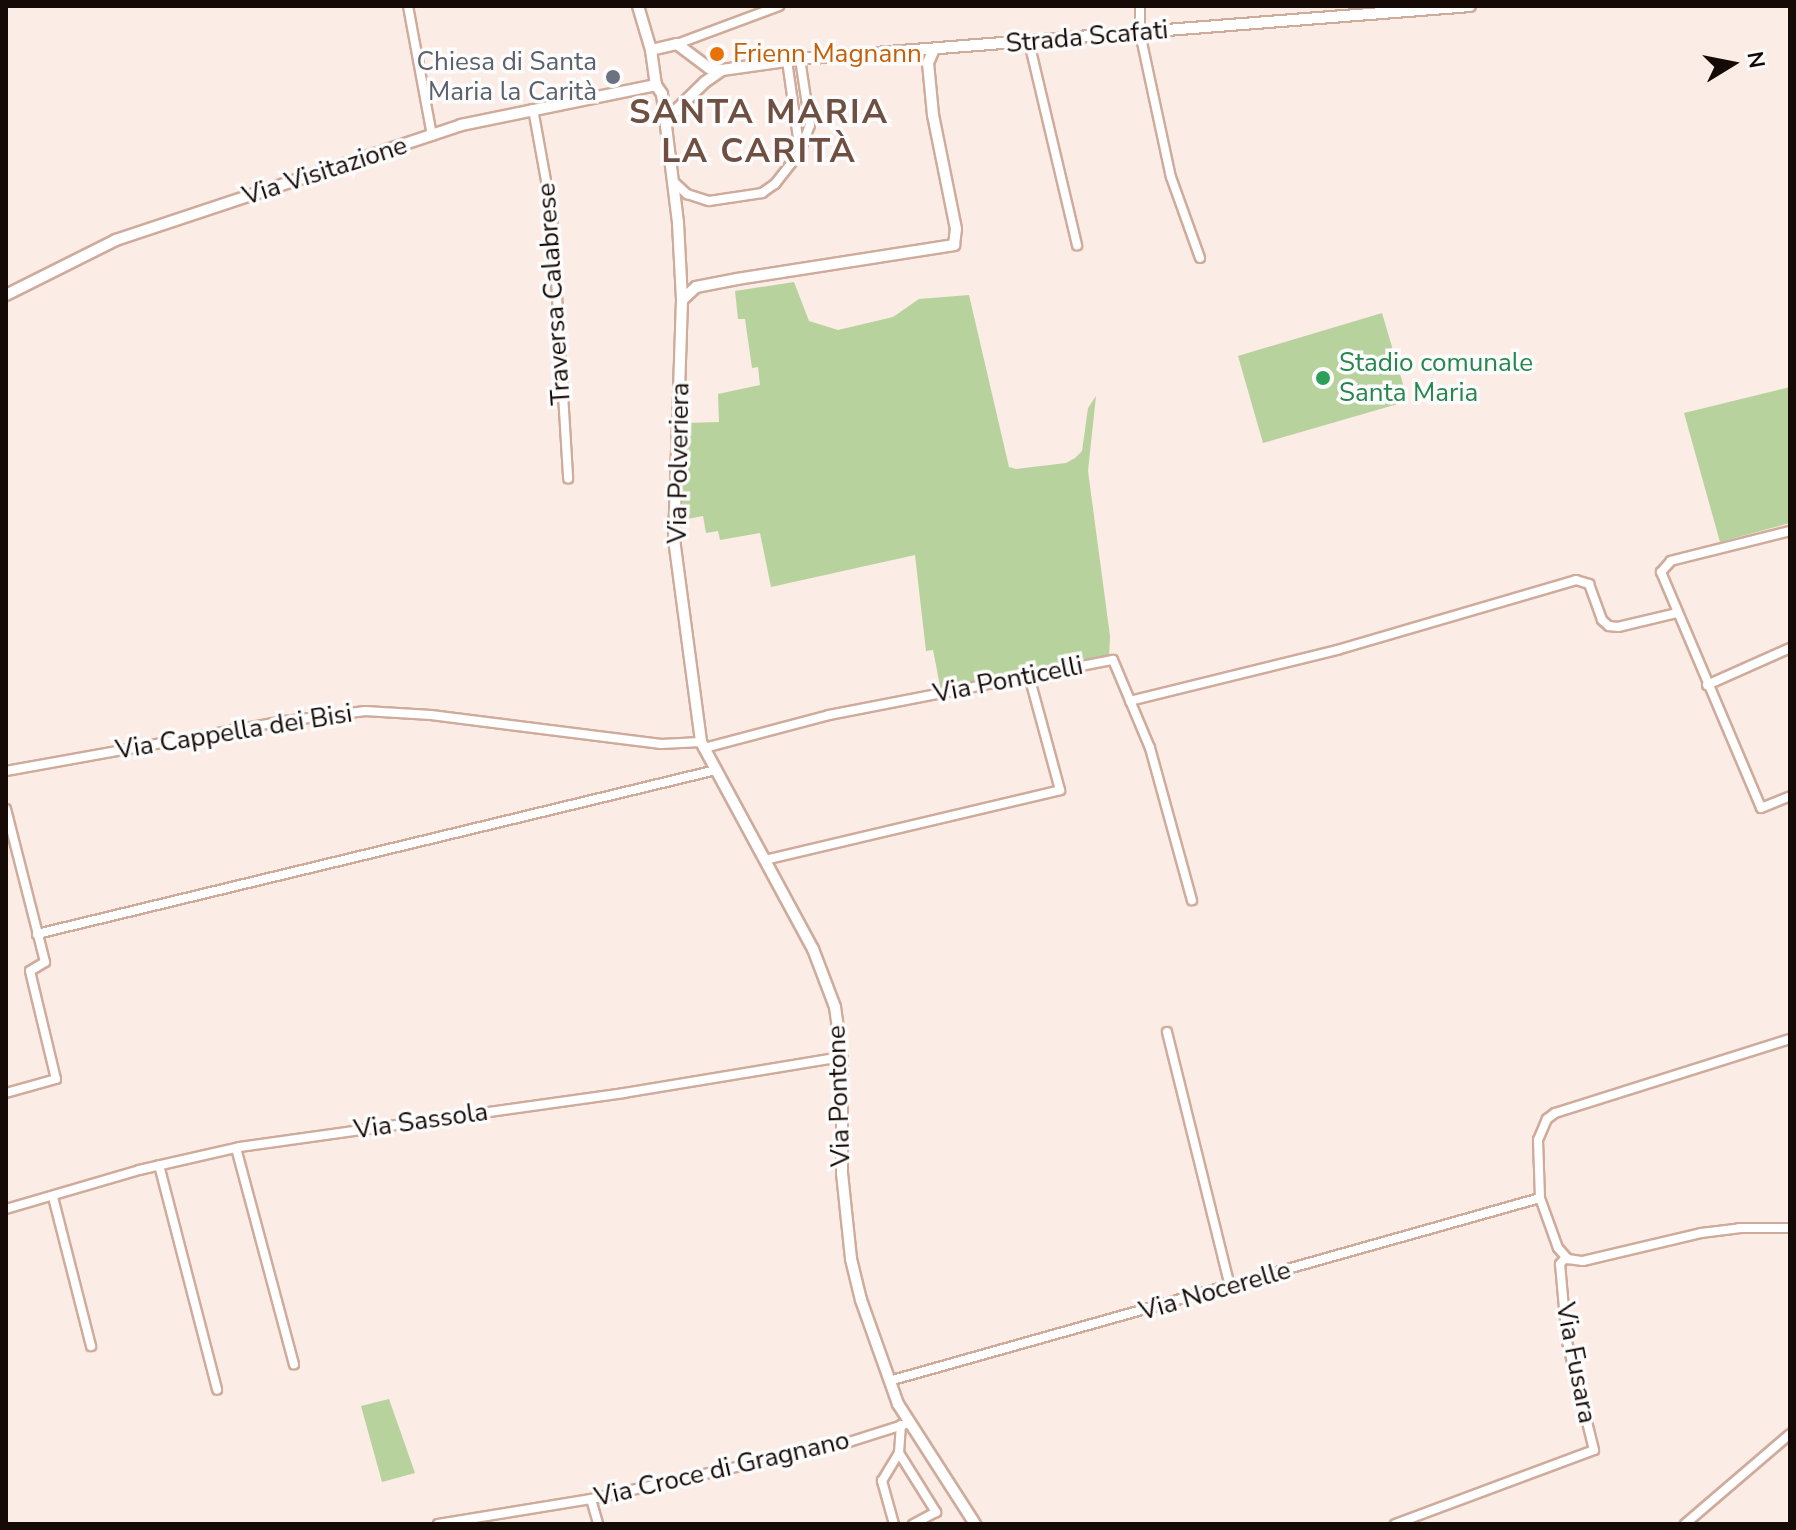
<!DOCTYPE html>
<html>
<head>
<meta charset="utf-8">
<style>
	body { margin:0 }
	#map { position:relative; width:1796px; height:1530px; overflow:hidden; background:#fbece5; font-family:"Nunito Sans",sans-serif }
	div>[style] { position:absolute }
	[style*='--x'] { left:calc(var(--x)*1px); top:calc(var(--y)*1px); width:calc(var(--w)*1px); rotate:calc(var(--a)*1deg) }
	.green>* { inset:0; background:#b7d29d }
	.roads { filter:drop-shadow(2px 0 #cfab9c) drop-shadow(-2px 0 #cfab9c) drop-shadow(0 2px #cfab9c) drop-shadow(0 -2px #cfab9c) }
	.minor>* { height:8px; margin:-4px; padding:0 4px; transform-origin:4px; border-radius:4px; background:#fff }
	.tertiary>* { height:10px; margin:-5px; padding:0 5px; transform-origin:5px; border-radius:5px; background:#fff }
	.dots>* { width:22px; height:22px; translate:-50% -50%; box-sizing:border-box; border:4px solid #fcfcfc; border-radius:50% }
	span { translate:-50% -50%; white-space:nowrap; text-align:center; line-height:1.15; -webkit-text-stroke:7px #fcfcfc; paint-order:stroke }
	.street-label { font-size:26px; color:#160a06 }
	.food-label { font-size:26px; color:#c56008 }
	.left { translate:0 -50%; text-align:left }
	.worship-label { font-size:26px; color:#5b616d }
	.right { translate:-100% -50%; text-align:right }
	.leisure-label { font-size:26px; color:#27864d }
	.district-label { font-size:34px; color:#6f4f42; font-weight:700; letter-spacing:2px }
	.frame { position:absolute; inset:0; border:8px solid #160a06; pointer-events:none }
	.north { position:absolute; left:1692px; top:24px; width:80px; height:80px; -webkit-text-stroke:6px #fcfcfc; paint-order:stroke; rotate:80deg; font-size:22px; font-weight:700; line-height:32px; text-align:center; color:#160a06 }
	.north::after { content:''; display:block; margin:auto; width:28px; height:36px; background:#160a06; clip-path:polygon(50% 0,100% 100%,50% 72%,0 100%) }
</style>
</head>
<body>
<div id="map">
	<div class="green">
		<div style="clip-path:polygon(794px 282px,809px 321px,838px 330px,893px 317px,919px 299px,969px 295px,1009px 467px,1016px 469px,1066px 463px,1075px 458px,1082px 451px,1088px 408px,1096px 396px,1088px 471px,1110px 636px,1109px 659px,941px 691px,933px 650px,926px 651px,915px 555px,771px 587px,760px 533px,720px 540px,718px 531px,706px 533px,703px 516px,682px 520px,685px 423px,719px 422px,718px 394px,760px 385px,758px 367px,752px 368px,745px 319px,738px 319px,735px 291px)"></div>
		<div style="clip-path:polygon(1382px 313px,1408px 401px,1263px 443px,1238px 356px)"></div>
		<div style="clip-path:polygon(1790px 387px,1790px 523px,1720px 542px,1684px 413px)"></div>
		<div style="clip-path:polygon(389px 1399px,415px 1473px,382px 1482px,361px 1406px)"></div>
	</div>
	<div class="roads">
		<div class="minor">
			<div style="--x:408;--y:6;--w:132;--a:79.5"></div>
			<div style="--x:1140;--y:6;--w:27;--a:90"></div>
			<div style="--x:1140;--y:33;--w:147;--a:77.9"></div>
			<div style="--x:1171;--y:177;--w:86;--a:70.3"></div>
			<div style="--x:1029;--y:42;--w:209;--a:76.7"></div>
			<div style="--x:677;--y:44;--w:109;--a:-20.4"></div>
			<div style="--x:533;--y:109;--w:107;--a:79.7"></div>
			<div style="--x:552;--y:214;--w:265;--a:86.5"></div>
			<div style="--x:800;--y:151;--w:28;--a:-69"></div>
			<div style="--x:810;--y:125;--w:67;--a:-98.6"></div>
			<div style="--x:674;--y:182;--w:18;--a:43"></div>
			<div style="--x:687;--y:194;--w:23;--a:18"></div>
			<div style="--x:709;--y:201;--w:54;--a:-8.6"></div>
			<div style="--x:762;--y:193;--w:16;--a:-35"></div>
			<div style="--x:775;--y:184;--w:41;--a:-52"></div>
			<div style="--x:800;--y:152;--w:92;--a:-98.1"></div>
			<div style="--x:1790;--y:531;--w:123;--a:165.9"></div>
			<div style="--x:1671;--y:561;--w:15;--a:132"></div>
			<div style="--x:1661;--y:572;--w:256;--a:67"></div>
			<div style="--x:1761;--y:808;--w:31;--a:-22"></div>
			<div style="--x:1707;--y:685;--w:91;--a:-24"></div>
			<div style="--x:1130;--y:701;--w:213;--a:-13.8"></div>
			<div style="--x:1337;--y:650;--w:249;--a:-16.3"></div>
			<div style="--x:1576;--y:580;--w:14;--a:17"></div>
			<div style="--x:1589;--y:584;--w:38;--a:70"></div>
			<div style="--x:1602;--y:620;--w:9;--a:41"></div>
			<div style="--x:1609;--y:626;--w:9;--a:6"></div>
			<div style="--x:1618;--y:627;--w:61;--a:-13.3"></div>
			<div style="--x:704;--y:748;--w:129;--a:-14.8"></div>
			<div style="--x:829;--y:715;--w:289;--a:-11"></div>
			<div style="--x:1113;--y:660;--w:95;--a:67.2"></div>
			<div style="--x:1150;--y:748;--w:158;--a:74.6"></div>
			<div style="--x:6;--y:771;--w:283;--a:-10.2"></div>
			<div style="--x:285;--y:721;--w:81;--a:-7.1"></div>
			<div style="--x:365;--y:711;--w:66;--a:3.5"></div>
			<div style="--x:431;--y:715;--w:232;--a:7.2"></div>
			<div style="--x:661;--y:744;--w:40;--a:-2.9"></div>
			<div style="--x:6;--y:809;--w:158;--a:75.7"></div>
			<div style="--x:45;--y:962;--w:17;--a:149"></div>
			<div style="--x:30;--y:971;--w:111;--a:76.5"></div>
			<div style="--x:56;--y:1079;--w:52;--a:164.4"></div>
			<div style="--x:765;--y:860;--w:303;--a:-13.3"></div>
			<div style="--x:1060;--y:790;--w:118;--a:-105.2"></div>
			<div style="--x:37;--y:934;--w:699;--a:-13.58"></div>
			<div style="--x:1167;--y:1032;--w:263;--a:76.1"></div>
			<div style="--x:236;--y:1148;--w:224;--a:75"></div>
			<div style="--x:159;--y:1165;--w:232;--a:75.5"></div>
			<div style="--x:53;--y:1197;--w:154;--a:75.7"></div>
			<div style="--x:1540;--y:1198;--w:53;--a:70.2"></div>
			<div style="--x:1558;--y:1248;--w:15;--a:48"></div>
			<div style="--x:1568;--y:1259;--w:15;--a:8"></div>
			<div style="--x:1583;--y:1261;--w:121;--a:-13.3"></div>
			<div style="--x:1701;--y:1233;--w:38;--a:-7"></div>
			<div style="--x:1739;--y:1228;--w:51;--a:0"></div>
			<div style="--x:6;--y:1209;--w:139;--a:-16.3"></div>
			<div style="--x:139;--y:1170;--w:104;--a:-12.8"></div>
			<div style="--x:240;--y:1147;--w:388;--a:-8"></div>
			<div style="--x:624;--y:1093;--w:221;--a:-9.4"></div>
			<div style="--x:889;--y:1381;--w:676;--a:-15.7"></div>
			<div style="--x:1540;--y:1198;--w:58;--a:-92"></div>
			<div style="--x:1538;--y:1140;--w:23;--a:-67"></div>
			<div style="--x:1547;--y:1119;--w:10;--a:-37"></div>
			<div style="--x:1555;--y:1113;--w:246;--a:-17.5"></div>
			<div style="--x:899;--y:1453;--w:70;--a:57.9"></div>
			<div style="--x:936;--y:1512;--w:26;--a:152"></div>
			<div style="--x:591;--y:1499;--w:26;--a:74"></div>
			<div style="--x:438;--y:1524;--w:155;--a:-9.3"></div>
			<div style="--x:591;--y:1499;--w:261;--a:-12.4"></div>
			<div style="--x:846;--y:1443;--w:66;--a:-17.6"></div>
			<div style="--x:894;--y:1524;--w:45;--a:-105.6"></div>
			<div style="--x:882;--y:1481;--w:33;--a:-59"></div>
			<div style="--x:899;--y:1453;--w:28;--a:-86"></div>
			<div style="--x:1395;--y:1524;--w:212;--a:-20.4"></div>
			<div style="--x:1594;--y:1450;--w:111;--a:-104"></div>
			<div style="--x:1567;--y:1342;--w:78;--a:-95.1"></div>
			<div style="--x:1560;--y:1264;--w:9;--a:-49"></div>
			<div style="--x:1685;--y:1524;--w:138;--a:-40.6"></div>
		</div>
		<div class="tertiary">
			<div style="--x:638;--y:6;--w:46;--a:73.5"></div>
			<div style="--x:651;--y:50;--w:35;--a:82"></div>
			<div style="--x:656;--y:85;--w:11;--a:56"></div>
			<div style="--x:662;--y:94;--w:130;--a:82.9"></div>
			<div style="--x:678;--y:223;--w:77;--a:87"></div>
			<div style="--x:682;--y:300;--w:239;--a:91.9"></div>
			<div style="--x:674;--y:539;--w:205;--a:82.4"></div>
			<div style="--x:701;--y:742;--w:235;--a:61.6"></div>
			<div style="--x:813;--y:949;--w:62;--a:69.2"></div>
			<div style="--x:835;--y:1007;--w:50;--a:82"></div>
			<div style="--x:842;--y:1057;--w:116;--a:90"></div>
			<div style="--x:842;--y:1173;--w:86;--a:84"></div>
			<div style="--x:851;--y:1259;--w:42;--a:76.3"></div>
			<div style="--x:861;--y:1300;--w:110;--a:70.4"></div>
			<div style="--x:898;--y:1404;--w:143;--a:57.3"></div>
			<div style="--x:651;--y:50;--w:27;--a:-13"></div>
			<div style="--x:677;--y:44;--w:40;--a:37"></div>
			<div style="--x:709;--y:68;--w:13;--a:9"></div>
			<div style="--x:722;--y:70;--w:79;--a:-8"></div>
			<div style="--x:800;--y:59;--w:672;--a:-4.52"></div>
			<div style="--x:666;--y:120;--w:54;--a:-44.3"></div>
			<div style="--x:705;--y:82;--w:21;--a:-35"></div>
			<div style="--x:6;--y:295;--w:123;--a:-26.6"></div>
			<div style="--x:116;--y:240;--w:364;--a:-18.4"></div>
			<div style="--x:461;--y:125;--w:199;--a:-11.6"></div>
			<div style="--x:682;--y:300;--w:19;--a:-43"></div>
			<div style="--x:696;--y:287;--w:42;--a:-11"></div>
			<div style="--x:737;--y:279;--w:220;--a:-8.9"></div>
			<div style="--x:954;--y:245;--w:16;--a:-83"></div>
			<div style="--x:956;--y:229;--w:116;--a:-101.4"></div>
			<div style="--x:933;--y:115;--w:52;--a:-95.5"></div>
			<div style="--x:928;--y:63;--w:15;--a:-67"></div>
		</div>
	</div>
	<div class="dots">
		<div style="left:717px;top:54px;background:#e8710a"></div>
		<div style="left:613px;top:77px;background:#6b7280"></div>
		<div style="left:1323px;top:378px;background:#2e9e5b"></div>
	</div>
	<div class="street-label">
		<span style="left:1087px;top:37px;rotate:-5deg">Strada Scafati</span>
		<span style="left:325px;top:171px;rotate:-18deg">Via Visitazione</span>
		<span style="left:554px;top:294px;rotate:-94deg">Traversa Calabrese</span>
		<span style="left:679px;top:463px;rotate:-89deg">Via Polveriera</span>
		<span style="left:1008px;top:680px;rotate:-11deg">Via Ponticelli</span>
		<span style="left:234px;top:732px;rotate:-9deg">Via Cappella dei Bisi</span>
		<span style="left:839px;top:1096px;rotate:-92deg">Via Pontone</span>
		<span style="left:421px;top:1121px;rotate:-8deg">Via Sassola</span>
		<span style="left:1215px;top:1291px;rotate:-16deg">Via Nocerelle</span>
		<span style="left:1576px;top:1363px;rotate:79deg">Via Fusara</span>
		<span style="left:722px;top:1469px;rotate:-13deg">Via Croce di Gragnano</span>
	</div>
	<div class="food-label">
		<span class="left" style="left:733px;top:54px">Frienn Magnann</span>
	</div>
	<div class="worship-label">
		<span class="right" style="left:597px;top:77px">Chiesa di Santa<br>Maria la Carità</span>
	</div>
	<div class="leisure-label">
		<span class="left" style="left:1339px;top:378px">Stadio comunale<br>Santa Maria</span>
	</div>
	<div class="district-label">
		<span style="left:759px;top:132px">SANTA MARIA<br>LA CARITÀ</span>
	</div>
	<div class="frame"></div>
	<div class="north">N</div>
</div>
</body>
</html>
